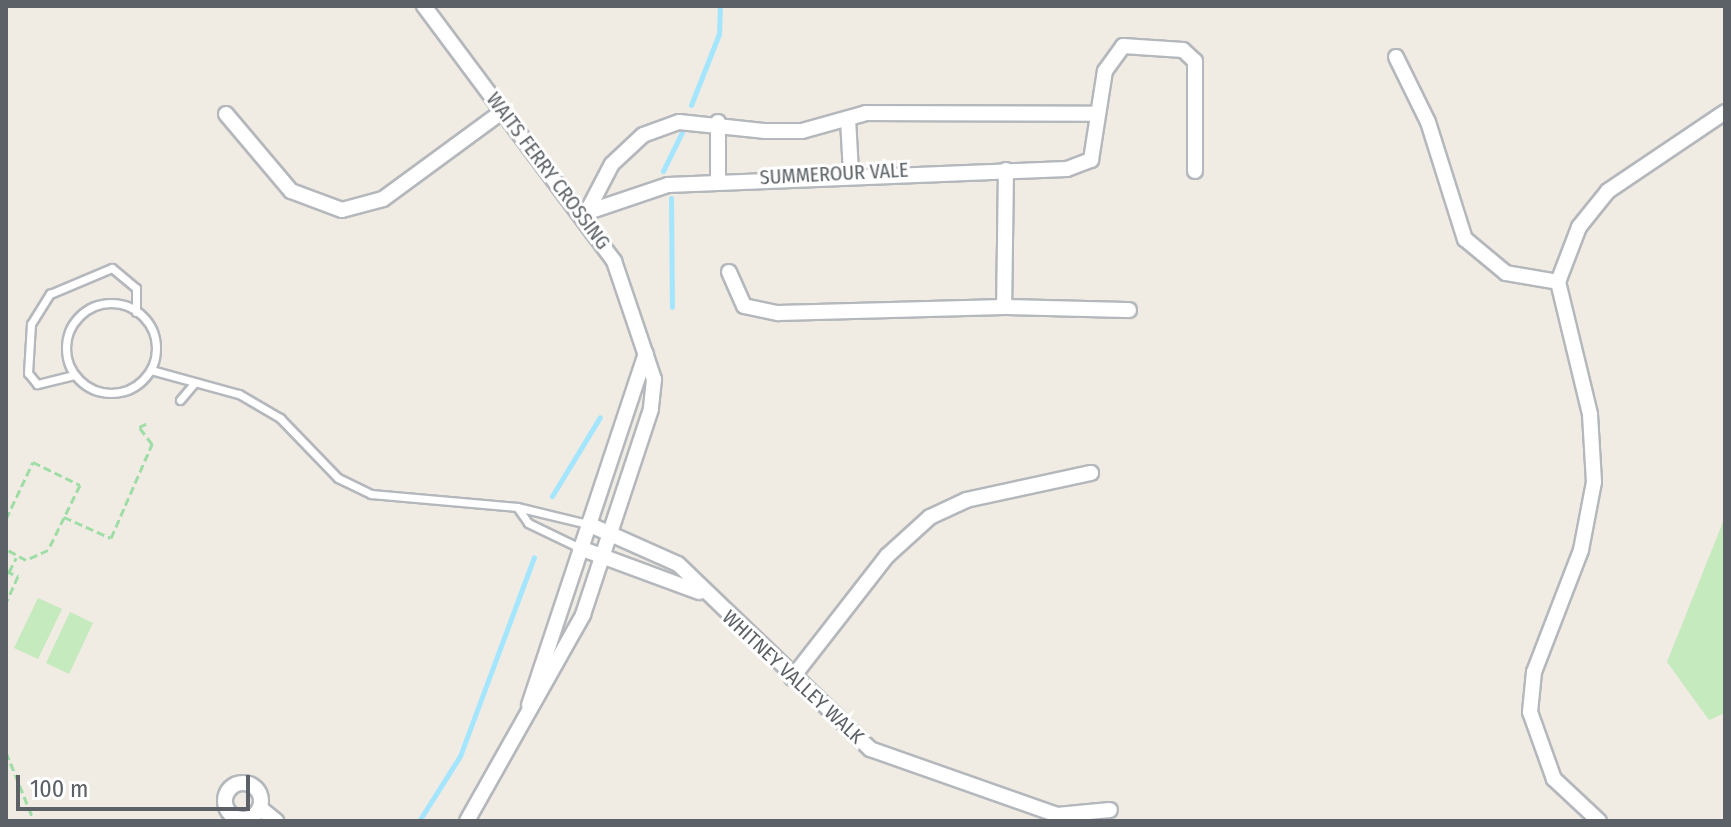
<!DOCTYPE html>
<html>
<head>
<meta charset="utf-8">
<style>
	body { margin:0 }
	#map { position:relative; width:1731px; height:827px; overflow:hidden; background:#f0ebe3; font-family:"Fira Sans Condensed",sans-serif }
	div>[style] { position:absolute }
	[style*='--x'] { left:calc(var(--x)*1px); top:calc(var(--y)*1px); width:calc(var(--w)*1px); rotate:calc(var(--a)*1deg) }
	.green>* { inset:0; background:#c4eabd }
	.stream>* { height:5px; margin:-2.5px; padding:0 2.5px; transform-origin:2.5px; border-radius:2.5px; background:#a4e5ff }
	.path>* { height:3px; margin-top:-1.5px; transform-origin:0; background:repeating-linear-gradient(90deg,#9fdda6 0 8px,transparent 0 12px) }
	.roads { filter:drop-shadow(2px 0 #b4b8bc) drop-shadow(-2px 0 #b4b8bc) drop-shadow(0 2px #b4b8bc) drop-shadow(0 -2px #b4b8bc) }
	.service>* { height:7px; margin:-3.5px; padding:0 3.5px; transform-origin:3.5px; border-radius:3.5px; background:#fff }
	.service>.ring { margin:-3.5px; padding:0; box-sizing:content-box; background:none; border:7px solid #fff; border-radius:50% }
	.minor>* { height:14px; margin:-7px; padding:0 7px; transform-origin:7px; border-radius:7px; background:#fff }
	.minor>.ring { margin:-7px; padding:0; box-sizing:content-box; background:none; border:14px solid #fff; border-radius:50% }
	span { translate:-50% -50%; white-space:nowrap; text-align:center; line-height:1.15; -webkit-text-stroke:6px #fff; paint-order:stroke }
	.street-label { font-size:20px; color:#5b6166 }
	.frame { position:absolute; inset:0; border:8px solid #5b6166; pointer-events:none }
	.scale { position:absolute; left:16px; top:775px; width:234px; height:36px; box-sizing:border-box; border:4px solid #5b6166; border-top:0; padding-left:10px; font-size:24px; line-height:28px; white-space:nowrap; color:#5b6166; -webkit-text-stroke:6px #fff; paint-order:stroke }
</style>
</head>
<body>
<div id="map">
	<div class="green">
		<div style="clip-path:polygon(1725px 517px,1725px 713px,1709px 720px,1667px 662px)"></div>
		<div style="clip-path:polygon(38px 598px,62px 609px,38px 659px,14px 648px)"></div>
		<div style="clip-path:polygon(70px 612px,93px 623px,69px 674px,46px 663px)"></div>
	</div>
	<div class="stream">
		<div style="--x:691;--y:105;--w:76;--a:-68.5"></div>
		<div style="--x:719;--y:34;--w:28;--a:-88"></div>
		<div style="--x:663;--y:171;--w:46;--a:-64"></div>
		<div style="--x:671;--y:198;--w:109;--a:89.5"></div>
		<div style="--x:552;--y:496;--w:92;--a:-58.7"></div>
		<div style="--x:419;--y:821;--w:77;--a:-57.8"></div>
		<div style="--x:460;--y:756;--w:212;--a:-69.6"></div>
	</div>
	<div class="path">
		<div style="--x:64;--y:517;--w:51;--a:24.1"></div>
		<div style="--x:111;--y:538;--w:103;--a:-66.4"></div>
		<div style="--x:152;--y:444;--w:21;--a:-127"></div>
		<div style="--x:139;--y:427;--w:10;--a:-24"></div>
		<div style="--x:6;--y:519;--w:63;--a:-64.7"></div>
		<div style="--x:33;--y:462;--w:52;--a:26.1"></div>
		<div style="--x:80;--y:485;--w:72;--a:116.2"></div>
		<div style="--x:48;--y:550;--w:24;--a:156"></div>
		<div style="--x:26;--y:560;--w:23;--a:-151"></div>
		<div style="--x:6;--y:571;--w:13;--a:23"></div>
		<div style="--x:18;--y:576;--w:30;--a:114"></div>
		<div style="--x:9;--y:572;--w:16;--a:-63"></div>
		<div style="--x:6;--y:752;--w:74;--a:67.9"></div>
	</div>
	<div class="roads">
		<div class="service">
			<div class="ring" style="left:66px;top:303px;width:83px;height:83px"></div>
			<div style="--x:151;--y:370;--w:91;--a:15.3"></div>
			<div style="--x:239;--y:394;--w:48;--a:30.3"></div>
			<div style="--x:280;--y:418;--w:83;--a:46"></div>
			<div style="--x:338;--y:478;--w:37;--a:26"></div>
			<div style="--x:371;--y:494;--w:147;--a:5.1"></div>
			<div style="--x:517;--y:507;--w:73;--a:13.5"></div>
			<div style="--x:74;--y:375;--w:38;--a:166"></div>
			<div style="--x:37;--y:384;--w:14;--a:-129"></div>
			<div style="--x:28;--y:373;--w:49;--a:-86.5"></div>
			<div style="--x:31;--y:324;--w:36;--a:-58"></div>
			<div style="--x:50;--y:294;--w:67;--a:-22.8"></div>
			<div style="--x:112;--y:268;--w:31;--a:40"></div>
			<div style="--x:136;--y:288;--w:24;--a:90"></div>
			<div style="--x:180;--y:400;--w:23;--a:-50"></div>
			<div style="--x:517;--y:507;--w:19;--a:55"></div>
			<div style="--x:528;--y:523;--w:58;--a:25.7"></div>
		</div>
		<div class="minor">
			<div style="--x:424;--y:6;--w:318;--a:53.3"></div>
			<div style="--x:614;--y:261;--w:125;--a:71.3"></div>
			<div style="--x:654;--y:379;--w:30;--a:96"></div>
			<div style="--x:651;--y:409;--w:217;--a:108.3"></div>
			<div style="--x:583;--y:615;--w:236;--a:119.4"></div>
			<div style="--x:1396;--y:57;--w:72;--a:63.8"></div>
			<div style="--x:1428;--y:122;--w:123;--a:72.5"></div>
			<div style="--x:1465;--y:239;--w:53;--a:39.7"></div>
			<div style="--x:1506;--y:273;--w:53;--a:9.8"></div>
			<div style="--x:226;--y:114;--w:101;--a:49.8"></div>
			<div style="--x:291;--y:191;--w:54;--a:20.4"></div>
			<div style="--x:342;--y:210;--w:42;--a:-15"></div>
			<div style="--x:383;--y:199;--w:149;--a:-36.3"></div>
			<div style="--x:848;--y:119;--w:54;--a:86.8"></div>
			<div style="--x:718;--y:122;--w:60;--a:90"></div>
			<div style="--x:1006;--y:170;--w:137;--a:90.8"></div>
			<div style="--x:1004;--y:307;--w:125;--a:1.4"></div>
			<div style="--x:590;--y:206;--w:47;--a:-62.4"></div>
			<div style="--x:612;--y:164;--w:42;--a:-43.1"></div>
			<div style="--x:643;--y:135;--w:38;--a:-20"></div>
			<div style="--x:679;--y:122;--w:85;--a:6"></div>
			<div style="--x:764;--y:131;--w:38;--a:0"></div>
			<div style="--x:802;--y:131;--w:66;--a:-15.7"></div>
			<div style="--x:866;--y:113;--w:231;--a:0.2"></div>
			<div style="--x:582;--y:214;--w:91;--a:-18.6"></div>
			<div style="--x:668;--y:185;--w:399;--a:-2.3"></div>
			<div style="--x:1067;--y:169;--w:26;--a:-21"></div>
			<div style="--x:1091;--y:160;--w:90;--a:-81.1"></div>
			<div style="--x:1105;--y:71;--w:31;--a:-54"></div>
			<div style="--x:1123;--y:46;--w:60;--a:3.8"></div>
			<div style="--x:1183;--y:50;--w:16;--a:43"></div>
			<div style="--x:1195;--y:61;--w:110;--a:90"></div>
			<div style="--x:729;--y:272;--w:37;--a:66"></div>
			<div style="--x:744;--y:306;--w:35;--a:12"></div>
			<div style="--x:778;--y:313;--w:226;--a:-1.5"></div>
			<div style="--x:588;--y:524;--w:98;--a:24"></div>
			<div style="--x:678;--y:564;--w:267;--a:43.9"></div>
			<div style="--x:870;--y:749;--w:198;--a:19.4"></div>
			<div style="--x:1057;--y:815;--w:53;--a:-5.4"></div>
			<div style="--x:580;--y:548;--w:127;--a:20.3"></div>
			<div style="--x:792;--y:678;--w:155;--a:-52.1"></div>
			<div style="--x:887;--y:556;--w:58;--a:-42.2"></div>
			<div style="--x:930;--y:517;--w:40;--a:-25"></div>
			<div style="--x:966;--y:500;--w:128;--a:-12.2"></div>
			<div style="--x:529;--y:705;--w:370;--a:-71.6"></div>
			<div class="ring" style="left:225px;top:783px;width:22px;height:22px"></div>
			<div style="--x:260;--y:808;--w:21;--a:39"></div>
			<div style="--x:1599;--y:821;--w:62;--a:-137"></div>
			<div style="--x:1554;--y:779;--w:71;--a:-109.7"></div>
			<div style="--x:1530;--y:712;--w:40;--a:-84.3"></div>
			<div style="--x:1534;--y:672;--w:131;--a:-68.9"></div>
			<div style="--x:1581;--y:550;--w:69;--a:-79.2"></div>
			<div style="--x:1594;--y:482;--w:68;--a:-93.4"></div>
			<div style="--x:1590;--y:414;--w:136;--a:-103.6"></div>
			<div style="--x:1558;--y:282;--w:59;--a:-69.1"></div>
			<div style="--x:1579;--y:227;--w:46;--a:-51.1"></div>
			<div style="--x:1608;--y:191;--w:141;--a:-34"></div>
		</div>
	</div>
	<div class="street-label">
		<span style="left:548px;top:171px;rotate:53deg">WAITS FERRY CROSSING</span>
		<span style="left:834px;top:174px;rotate:-3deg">SUMMEROUR VALE</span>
		<span style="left:793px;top:677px;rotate:43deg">WHITNEY VALLEY WALK</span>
	</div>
	<div class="frame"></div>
	<div class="scale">100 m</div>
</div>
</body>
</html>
